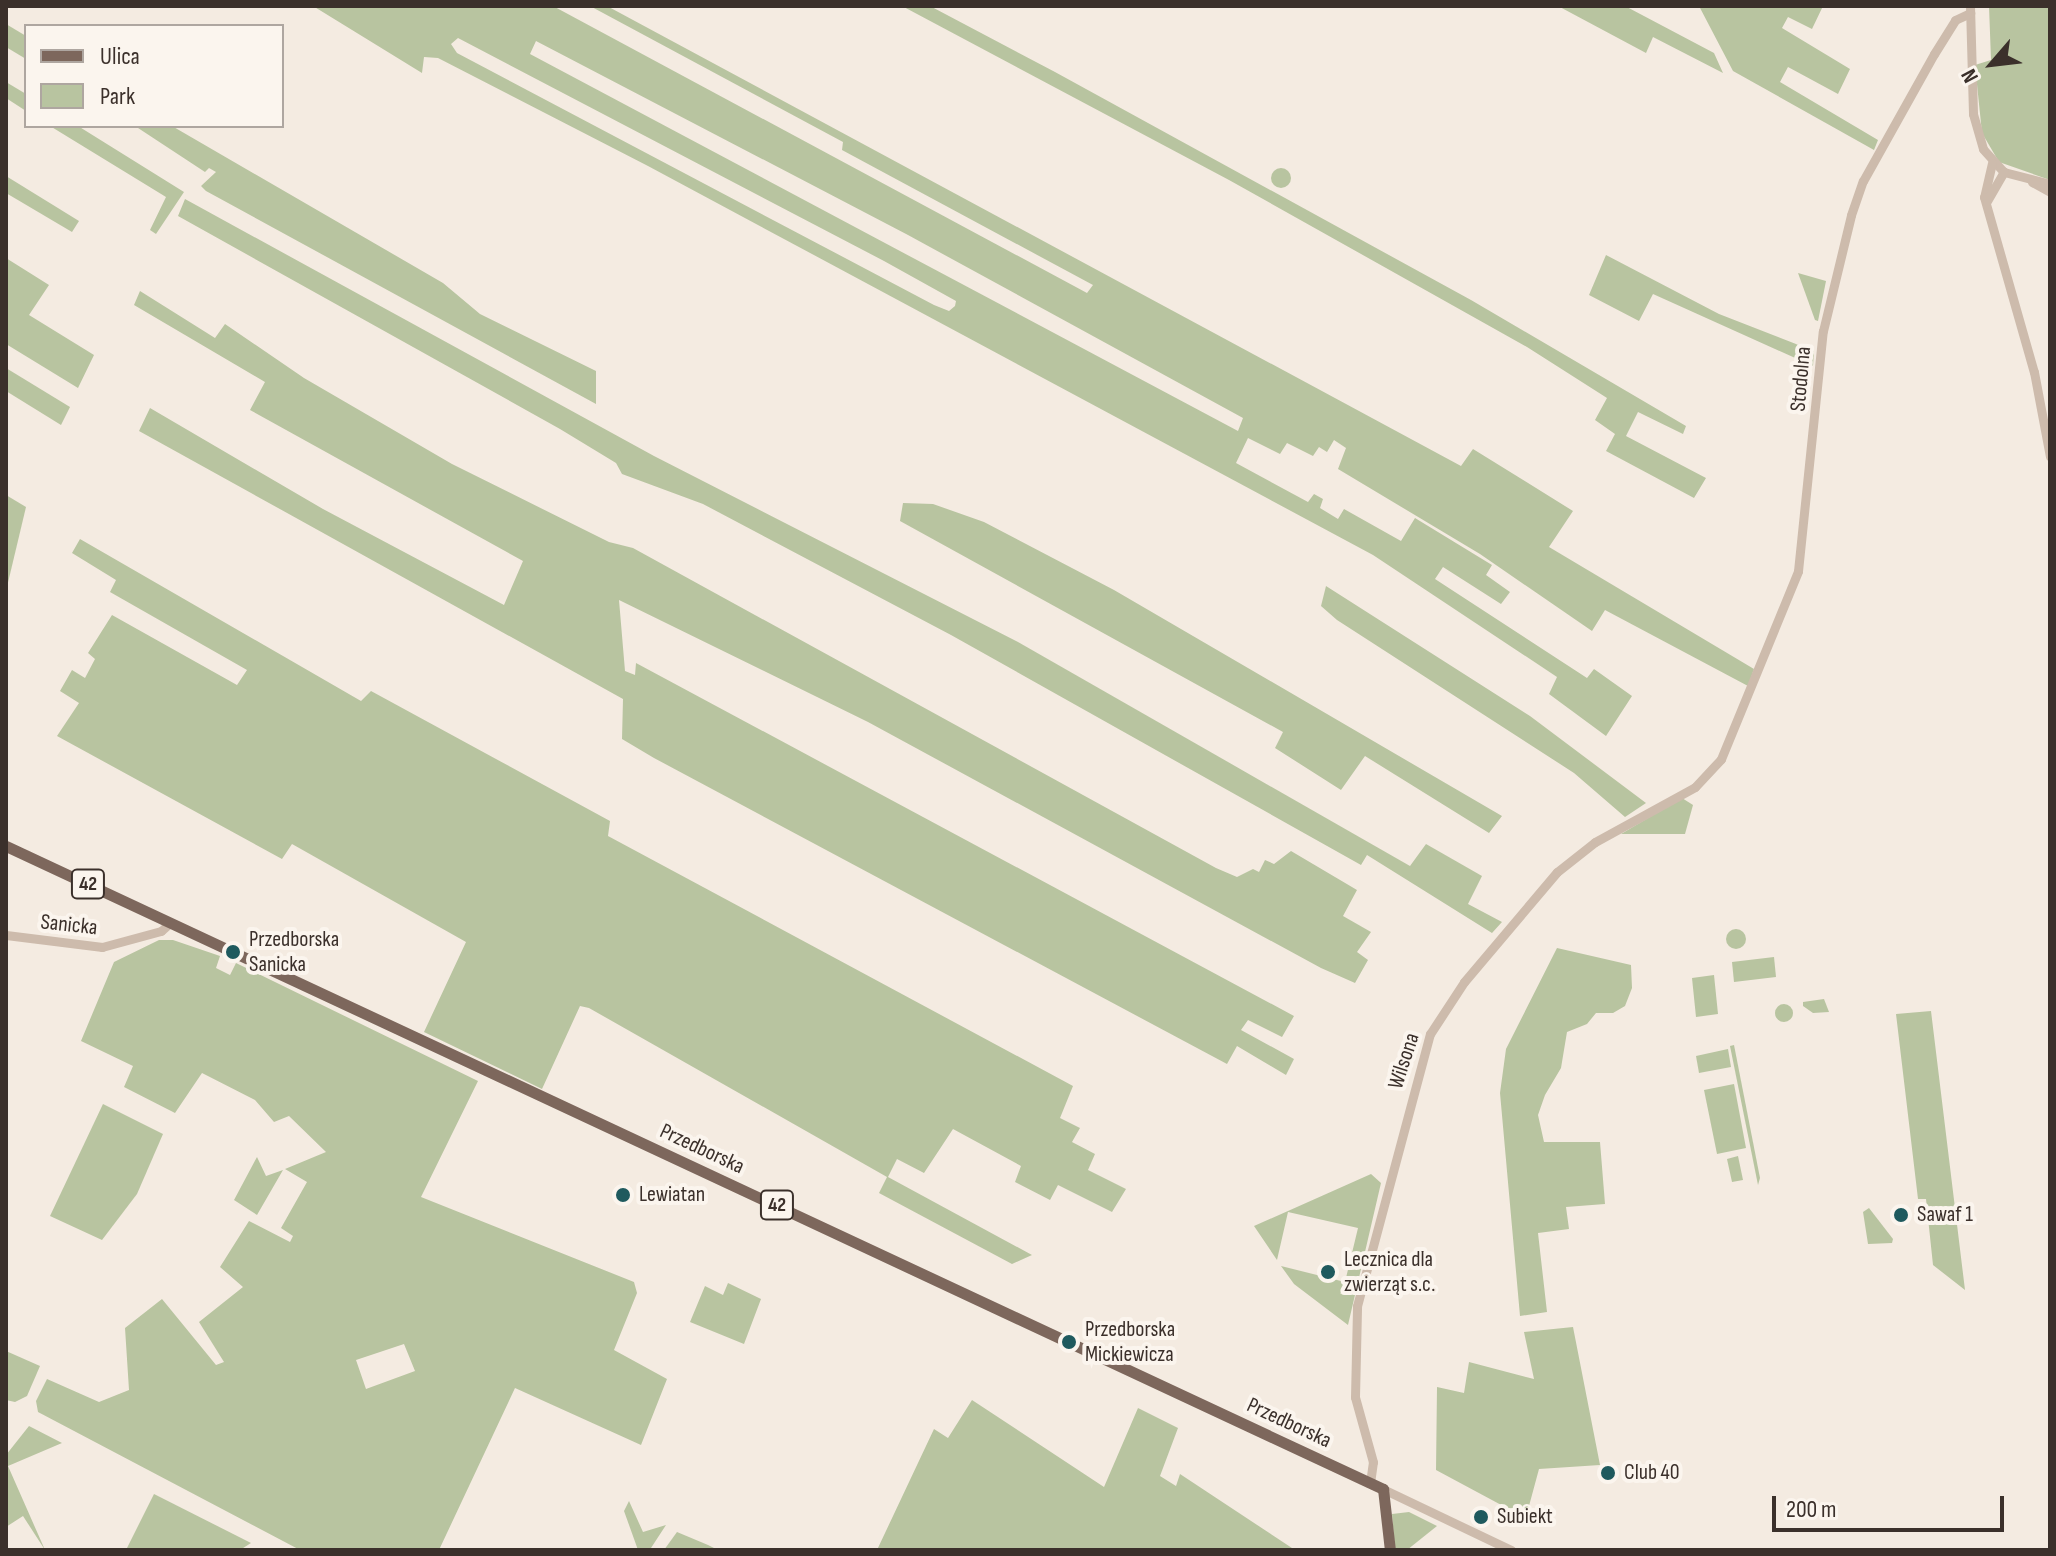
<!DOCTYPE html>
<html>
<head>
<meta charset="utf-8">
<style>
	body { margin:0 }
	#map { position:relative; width:2056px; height:1556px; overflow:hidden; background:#f4ebe1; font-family:"Sofia Sans Condensed",sans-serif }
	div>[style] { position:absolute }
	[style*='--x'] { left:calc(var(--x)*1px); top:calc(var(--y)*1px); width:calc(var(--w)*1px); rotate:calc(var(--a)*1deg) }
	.green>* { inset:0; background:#b8c4a0 }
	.round { border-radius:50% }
	.minor>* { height:9px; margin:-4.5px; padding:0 4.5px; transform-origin:4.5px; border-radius:4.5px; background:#cdbbac }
	.major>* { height:11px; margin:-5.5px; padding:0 5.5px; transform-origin:5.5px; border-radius:5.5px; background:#7d675c }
	.dots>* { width:22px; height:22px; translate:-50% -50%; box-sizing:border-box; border:4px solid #fbf5ee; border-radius:50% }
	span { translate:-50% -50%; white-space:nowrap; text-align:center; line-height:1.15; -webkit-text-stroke:8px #fbf5ee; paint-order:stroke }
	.shield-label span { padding:2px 6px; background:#fbf5ee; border:2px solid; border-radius:6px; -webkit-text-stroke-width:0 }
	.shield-label { font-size:20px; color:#3b302b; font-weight:700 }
	.street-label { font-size:22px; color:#3b302b }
	.poi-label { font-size:22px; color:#3b302b }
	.left { translate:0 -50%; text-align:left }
	.frame { position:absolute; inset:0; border:8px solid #3b302b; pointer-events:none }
	.legend { position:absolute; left:24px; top:24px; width:260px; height:104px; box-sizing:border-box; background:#fbf5ee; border:2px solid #aea6a0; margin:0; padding:10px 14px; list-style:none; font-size:24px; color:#3b302b }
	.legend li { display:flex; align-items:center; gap:16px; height:40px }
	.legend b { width:40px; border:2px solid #aea6a0 }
	.north { position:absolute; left:1952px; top:24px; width:80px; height:80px; -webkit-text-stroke:6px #fbf5ee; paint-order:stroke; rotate:242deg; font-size:22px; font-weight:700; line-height:32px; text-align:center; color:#3b302b }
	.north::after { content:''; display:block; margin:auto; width:28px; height:36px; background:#3b302b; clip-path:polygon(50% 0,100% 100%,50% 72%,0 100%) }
	.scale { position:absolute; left:1772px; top:1496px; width:232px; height:36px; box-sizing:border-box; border:4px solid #3b302b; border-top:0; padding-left:10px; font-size:24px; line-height:28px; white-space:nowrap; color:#3b302b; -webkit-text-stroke:6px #fbf5ee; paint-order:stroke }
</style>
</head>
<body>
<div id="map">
	<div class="green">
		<div style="clip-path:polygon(evenodd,313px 6px,553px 6px,1087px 293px,1093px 285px,842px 150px,843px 142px,590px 6px,607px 6px,1461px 466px,1473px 449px,1573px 511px,1549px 547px,1754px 669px,1748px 686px,1605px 610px,1592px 631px,1480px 554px,1338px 469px,1346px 448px,1334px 440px,1327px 452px,1319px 447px,1313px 456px,1287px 443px,1280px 454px,1248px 438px,1236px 463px,1308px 502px,1314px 494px,1323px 499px,1320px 508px,1338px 519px,1344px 509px,1401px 541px,1415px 518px,1492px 565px,1486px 575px,1510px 592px,1501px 604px,1443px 567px,1435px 579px,1587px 678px,1594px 669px,1632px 696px,1606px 736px,1549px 694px,1557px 677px,1373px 555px,648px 166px,438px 58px,424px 57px,422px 73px,313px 6px,458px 38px,884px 261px,956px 301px,955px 306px,949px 311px,934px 305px,457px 53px,451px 44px,458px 38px,313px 6px,536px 41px,908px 235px,1243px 418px,1238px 431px,530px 54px,536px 41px)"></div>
		<div style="clip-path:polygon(902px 6px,930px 6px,1055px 72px,1471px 300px,1686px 426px,1683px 434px,1638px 412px,1626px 436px,1706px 478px,1694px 498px,1606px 451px,1615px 434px,1595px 420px,1607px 398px,1527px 347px,1229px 180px)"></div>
		<div style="clip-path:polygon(1558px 6px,1625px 6px,1714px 53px,1723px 73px,1653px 37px,1646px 53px)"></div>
		<div style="clip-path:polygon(1699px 6px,1823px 6px,1812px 29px,1788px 17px,1782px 28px,1850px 69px,1838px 94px,1788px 67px,1780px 82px,1878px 140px,1874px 150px,1733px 71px)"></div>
		<div style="clip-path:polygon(1989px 6px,2050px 6px,2050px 180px,1999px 162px,1982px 133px,1975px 65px,1991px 60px)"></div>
		<div style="clip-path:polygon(6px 24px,26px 36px,26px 59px,6px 47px)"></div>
		<div style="clip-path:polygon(6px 82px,26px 94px,26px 111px,6px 98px)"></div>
		<div style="clip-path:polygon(50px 126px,78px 126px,184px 192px,156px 234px,150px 230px,166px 197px)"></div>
		<div style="clip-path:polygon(135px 126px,172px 126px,443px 283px,480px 314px,596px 371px,596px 404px,206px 191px,201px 186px,216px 172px,209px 168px,205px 172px)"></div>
		<div class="round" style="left:1271px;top:168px;width:20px;height:20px"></div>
		<div style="clip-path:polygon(6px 176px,79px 221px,72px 232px,6px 193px)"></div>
		<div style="clip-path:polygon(185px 199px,654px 456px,1018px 642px,1410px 866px,1426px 844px,1482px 876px,1468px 904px,1502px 922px,1492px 933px,1367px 855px,1361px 865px,951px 635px,703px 504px,622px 474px,616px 463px,560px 429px,178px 216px)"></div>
		<div style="clip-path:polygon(1606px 255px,1719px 314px,1814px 351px,1813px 366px,1653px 294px,1639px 321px,1589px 295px)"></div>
		<div style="clip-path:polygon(6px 258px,49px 285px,29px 315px,94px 355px,78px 388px,6px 344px)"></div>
		<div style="clip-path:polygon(1798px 273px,1826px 281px,1818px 321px,1815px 320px)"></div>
		<div style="clip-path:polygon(140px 291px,215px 338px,225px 324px,304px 378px,452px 464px,609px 542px,633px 548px,1216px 868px,1237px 877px,1253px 869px,1259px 872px,1265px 860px,1274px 864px,1291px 851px,1357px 890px,1343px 916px,1371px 932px,1357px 952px,1368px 960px,1355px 983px,1321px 968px,868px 722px,619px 600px,625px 671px,635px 675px,636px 663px,1294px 1016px,1282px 1037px,1248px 1020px,1241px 1030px,1294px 1059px,1286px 1075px,1237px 1046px,1227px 1064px,654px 758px,622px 739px,623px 699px,139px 431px,150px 408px,323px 509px,504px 605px,523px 561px,250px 410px,265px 382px,134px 305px)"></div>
		<div style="clip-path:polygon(6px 368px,70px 407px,61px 425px,6px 391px)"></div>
		<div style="clip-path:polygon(6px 495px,26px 507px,6px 591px)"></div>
		<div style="clip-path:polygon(903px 503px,933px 504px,984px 522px,1114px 590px,1502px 816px,1489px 833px,1365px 756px,1341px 790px,1275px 748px,1283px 732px,900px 521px)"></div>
		<div style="clip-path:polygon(80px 539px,361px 701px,371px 691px,610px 821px,608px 836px,1073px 1086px,1060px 1118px,1080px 1128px,1072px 1142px,1095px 1154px,1088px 1170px,1126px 1189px,1112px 1212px,1058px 1185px,1050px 1200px,1015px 1182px,1021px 1166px,953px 1129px,924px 1173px,897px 1159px,888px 1177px,1032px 1255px,1012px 1264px,879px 1193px,887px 1177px,589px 1008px,580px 1006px,542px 1089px,424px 1032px,466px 942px,292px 844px,282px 859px,57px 736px,79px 703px,60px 691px,72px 670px,85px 678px,95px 659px,88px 653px,112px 615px,237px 685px,247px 670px,110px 592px,116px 580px,72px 553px)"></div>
		<div style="clip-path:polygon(1326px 586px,1530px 716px,1646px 803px,1625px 817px,1574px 773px,1337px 620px,1321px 606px)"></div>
		<div style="clip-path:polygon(1682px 798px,1693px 805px,1685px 834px,1621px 834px)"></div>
		<div class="round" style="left:1726px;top:929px;width:20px;height:20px"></div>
		<div style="clip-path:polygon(evenodd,159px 940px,173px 940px,220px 956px,216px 968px,230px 975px,236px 963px,478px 1081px,421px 1197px,634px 1282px,637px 1293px,614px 1350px,667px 1379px,641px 1445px,515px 1388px,439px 1550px,300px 1550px,38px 1412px,36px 1401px,47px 1379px,99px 1402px,129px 1390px,125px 1328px,162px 1299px,216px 1365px,224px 1362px,199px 1322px,243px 1287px,220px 1267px,249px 1221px,290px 1242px,293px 1236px,281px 1228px,307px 1182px,285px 1169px,326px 1152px,289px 1116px,274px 1122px,255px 1100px,202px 1073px,175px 1113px,124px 1087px,133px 1066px,81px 1041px,114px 962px,159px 940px,404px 1344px,415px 1371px,366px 1389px,356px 1360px,404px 1344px)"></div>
		<div style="clip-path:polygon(1557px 948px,1631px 965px,1632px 988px,1625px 1006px,1613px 1013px,1596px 1013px,1587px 1024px,1567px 1032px,1561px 1068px,1545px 1095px,1538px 1115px,1544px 1142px,1600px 1142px,1605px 1204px,1566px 1207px,1569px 1229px,1538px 1233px,1547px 1312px,1520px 1316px,1500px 1093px,1506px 1049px)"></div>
		<div style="clip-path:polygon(1774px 957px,1776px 977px,1734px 982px,1732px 962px)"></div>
		<div style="clip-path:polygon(1714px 975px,1718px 1014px,1696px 1017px,1692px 978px)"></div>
		<div style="clip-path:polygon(1824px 999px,1829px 1012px,1813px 1013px,1803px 1006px,1803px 1002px)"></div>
		<div class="round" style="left:1775px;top:1004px;width:18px;height:18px"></div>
		<div style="clip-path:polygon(1931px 1011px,1965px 1290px,1933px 1265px,1926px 1199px,1918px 1199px,1896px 1014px)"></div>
		<div style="clip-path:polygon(1734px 1045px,1760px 1178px,1758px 1185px,1730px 1046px)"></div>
		<div style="clip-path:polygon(1728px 1049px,1731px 1067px,1699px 1073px,1696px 1056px)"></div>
		<div style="clip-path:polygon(1734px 1084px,1746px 1148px,1717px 1154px,1704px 1090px)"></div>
		<div style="clip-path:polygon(103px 1104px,163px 1134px,137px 1194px,102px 1240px,50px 1216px)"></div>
		<div style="clip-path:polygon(1738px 1156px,1743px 1180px,1732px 1182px,1727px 1159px)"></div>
		<div style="clip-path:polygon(257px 1157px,266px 1176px,283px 1170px,257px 1215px,234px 1200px)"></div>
		<div style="clip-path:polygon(1371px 1174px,1381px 1183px,1348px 1325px,1294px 1284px,1281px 1266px,1345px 1282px,1358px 1228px,1288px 1212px,1277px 1260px,1254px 1226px)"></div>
		<div style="clip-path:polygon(1869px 1208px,1893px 1239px,1892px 1243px,1868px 1244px,1863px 1212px)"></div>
		<div style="clip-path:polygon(728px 1283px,761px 1299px,744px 1344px,690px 1322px,705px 1286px,723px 1295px)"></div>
		<div style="clip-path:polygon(1573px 1327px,1600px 1465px,1539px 1469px,1529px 1506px,1518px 1514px,1436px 1470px,1437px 1387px,1464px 1393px,1469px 1362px,1534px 1379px,1524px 1332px)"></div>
		<div style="clip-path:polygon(6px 1351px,40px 1366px,27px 1396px,15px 1402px,6px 1400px)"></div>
		<div style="clip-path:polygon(972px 1400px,1104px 1487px,1138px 1408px,1178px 1428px,1160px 1476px,1176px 1486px,1180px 1474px,1295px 1550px,877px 1550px,934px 1429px,948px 1438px)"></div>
		<div style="clip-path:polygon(29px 1426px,62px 1443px,8px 1466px,45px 1550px,23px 1516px,6px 1527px,6px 1455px)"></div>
		<div style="clip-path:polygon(154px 1494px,251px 1543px,240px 1550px,126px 1550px)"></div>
		<div style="clip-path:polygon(629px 1501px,643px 1532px,666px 1525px,651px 1548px,638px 1550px,624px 1511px)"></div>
		<div style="clip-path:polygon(1409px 1512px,1437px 1526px,1407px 1550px,1395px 1550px,1392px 1514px)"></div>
		<div style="clip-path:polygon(677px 1532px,708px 1545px,718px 1550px,664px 1550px)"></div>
	</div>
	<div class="minor">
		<div style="--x:1970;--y:6;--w:108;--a:88.4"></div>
		<div style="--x:1973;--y:114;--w:36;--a:74"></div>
		<div style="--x:1983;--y:149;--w:31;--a:48"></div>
		<div style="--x:2004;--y:172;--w:48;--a:14.6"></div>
		<div style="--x:1992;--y:163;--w:35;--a:103"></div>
		<div style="--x:1984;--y:197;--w:182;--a:74.1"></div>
		<div style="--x:2034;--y:372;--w:86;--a:79.3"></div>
		<div style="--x:2032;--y:182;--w:21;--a:29"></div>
		<div style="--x:1987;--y:201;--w:34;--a:-60"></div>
		<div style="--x:6;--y:935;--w:97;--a:7.1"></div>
		<div style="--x:102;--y:947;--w:61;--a:-15.2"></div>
		<div style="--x:161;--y:931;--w:12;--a:-42"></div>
		<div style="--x:1370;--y:1483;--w:21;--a:-82"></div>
		<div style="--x:1373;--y:1462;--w:67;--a:-105.5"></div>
		<div style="--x:1355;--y:1397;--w:91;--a:-88.7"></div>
		<div style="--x:1357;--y:1306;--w:282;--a:-75"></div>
		<div style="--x:1430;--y:1034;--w:62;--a:-56.8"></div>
		<div style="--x:1464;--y:982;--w:144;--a:-49.8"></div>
		<div style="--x:1557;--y:872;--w:48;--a:-38.3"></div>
		<div style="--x:1595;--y:842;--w:114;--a:-28.8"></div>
		<div style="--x:1695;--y:787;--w:38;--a:-47"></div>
		<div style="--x:1721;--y:759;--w:203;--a:-67.7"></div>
		<div style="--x:1798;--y:571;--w:241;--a:-84.1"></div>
		<div style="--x:1823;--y:331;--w:119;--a:-76.4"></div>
		<div style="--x:1851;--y:215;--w:36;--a:-71"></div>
		<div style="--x:1863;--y:181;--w:145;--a:-60.8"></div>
		<div style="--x:1934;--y:54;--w:40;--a:-58"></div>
		<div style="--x:1955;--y:20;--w:17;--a:-25"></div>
		<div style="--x:1383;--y:1489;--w:142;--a:25.5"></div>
	</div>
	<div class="major">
		<div style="--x:6;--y:846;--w:1520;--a:25.03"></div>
		<div style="--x:1383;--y:1489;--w:61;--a:83.5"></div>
	</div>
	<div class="dots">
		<div style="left:233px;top:952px;background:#1f5a5e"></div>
		<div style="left:623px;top:1195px;background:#1f5a5e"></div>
		<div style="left:1901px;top:1215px;background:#1f5a5e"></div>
		<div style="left:1328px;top:1272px;background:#1f5a5e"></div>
		<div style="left:1069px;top:1342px;background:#1f5a5e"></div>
		<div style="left:1608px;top:1473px;background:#1f5a5e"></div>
		<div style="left:1481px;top:1517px;background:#1f5a5e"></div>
	</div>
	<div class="shield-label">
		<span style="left:88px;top:884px">42</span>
		<span style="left:777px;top:1205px">42</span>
	</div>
	<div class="street-label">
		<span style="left:1801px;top:379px;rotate:-85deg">Stodolna</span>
		<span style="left:69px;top:925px;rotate:6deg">Sanicka</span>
		<span style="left:1404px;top:1061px;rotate:-72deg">Wilsona</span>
		<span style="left:702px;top:1149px;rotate:25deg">Przedborska</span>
		<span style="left:1289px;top:1423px;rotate:25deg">Przedborska</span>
	</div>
	<div class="poi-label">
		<span class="left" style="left:249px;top:952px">Przedborska<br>Sanicka</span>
		<span class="left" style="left:639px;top:1195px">Lewiatan</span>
		<span class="left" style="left:1917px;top:1215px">Sawaf 1</span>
		<span class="left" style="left:1344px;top:1272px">Lecznica dla<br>zwierząt s.c.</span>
		<span class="left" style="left:1085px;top:1342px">Przedborska<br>Mickiewicza</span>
		<span class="left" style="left:1624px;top:1473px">Club 40</span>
		<span class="left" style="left:1497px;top:1517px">Subiekt</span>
	</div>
	<div class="frame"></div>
	<ul class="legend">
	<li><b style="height:10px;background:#7d675c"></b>Ulica</li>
	<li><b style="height:22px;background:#b8c4a0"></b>Park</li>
	</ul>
	<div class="north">N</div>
	<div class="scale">200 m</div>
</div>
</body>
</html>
